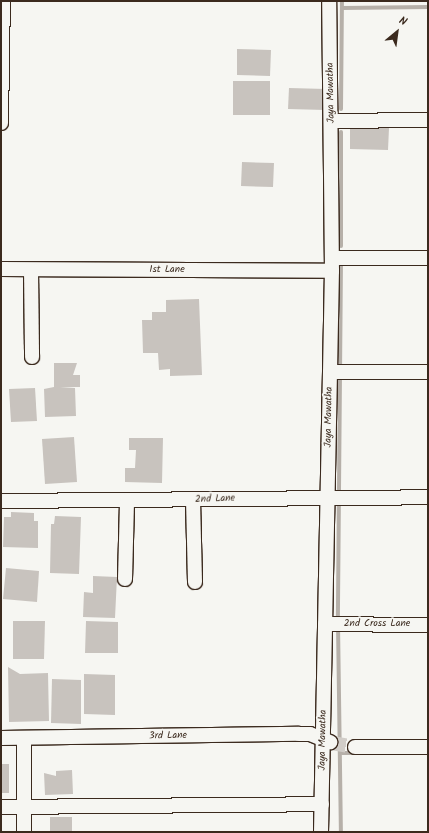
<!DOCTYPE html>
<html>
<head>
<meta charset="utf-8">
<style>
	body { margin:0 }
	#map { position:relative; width:429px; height:833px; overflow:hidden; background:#f6f6f2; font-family:Kalam,sans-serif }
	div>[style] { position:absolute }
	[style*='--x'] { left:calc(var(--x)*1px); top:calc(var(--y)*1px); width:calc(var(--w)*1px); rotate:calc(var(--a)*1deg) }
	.stream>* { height:4px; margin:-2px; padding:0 2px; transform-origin:2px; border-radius:2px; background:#b6b0a9 }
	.building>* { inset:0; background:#c8c3be }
	.minor-tunnel>* { height:14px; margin-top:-7px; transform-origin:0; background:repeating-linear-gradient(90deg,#d1cdc8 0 14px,transparent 0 21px) }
	.roads { filter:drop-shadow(1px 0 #3b2a1e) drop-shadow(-1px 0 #3b2a1e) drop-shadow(0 1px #3b2a1e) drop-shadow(0 -1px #3b2a1e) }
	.minor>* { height:14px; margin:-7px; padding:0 7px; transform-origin:7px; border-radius:7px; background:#f6f6f2 }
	span { translate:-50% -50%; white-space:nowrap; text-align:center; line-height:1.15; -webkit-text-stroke:3.5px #f6f6f2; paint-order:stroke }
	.street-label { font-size:10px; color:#3b2a1e }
	.frame { position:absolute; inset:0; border:2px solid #3b2a1e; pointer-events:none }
	.north { position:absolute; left:377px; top:12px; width:40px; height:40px; -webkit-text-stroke:3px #f6f6f2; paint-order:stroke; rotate:29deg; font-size:11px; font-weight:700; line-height:16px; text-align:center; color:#3b2a1e }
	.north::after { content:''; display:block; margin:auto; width:14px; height:18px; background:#3b2a1e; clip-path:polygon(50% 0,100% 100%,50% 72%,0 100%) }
</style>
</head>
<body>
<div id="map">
	<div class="stream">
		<div style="--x:342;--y:8;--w:86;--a:-0.7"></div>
		<div style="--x:341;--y:109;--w:108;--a:-89.5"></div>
		<div style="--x:341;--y:246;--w:114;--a:-90"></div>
		<div style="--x:341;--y:260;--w:364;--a:90.5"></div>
		<div style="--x:338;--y:624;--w:208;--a:89.2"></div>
		<div style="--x:342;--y:753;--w:16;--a:0"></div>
	</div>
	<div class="building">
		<div style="clip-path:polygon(237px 49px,271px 50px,270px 76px,237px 75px)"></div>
		<div style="clip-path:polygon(233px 81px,270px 81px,270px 115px,233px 115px)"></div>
		<div style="clip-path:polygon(289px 88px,326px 89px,325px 110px,288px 109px)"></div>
		<div style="clip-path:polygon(350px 127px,389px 128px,388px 150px,350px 149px)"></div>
		<div style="clip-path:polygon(242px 162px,274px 163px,273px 187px,241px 186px)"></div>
		<div style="clip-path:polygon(199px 299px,202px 375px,170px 376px,170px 369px,159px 370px,158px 353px,143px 353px,142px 320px,152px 320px,152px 312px,166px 312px,166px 300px)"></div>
		<div style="clip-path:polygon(54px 363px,77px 363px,73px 375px,80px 375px,80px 387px,60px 387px,75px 388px,76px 416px,45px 417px,44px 389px,54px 387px)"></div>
		<div style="clip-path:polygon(35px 388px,37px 421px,11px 422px,9px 389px)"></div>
		<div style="clip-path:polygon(74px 437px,77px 482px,45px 484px,42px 439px)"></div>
		<div style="clip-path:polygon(129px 438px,163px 438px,162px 483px,125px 482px,125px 468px,135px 468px,136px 450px,129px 450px)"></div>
		<div style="clip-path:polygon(11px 512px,34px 513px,34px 521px,38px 521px,38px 548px,3px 547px,4px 517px,11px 517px)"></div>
		<div style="clip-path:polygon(55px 516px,81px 517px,79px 574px,50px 573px,51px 524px,54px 524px)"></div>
		<div style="clip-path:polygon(6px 568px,39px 571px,37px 602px,3px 599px)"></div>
		<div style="clip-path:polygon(93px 576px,117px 577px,115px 618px,83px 617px,84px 592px,93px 593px)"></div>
		<div style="clip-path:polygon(13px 621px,45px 621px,44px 659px,13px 659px)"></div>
		<div style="clip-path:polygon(86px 621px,118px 622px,118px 653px,85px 653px)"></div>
		<div style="clip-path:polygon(8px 667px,20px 674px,48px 673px,49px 721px,9px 722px)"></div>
		<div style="clip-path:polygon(84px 674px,115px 675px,115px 715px,84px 714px)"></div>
		<div style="clip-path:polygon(52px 679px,81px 680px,81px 724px,51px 723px)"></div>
		<div style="clip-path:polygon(1px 764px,9px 764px,9px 793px,1px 793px)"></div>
		<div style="clip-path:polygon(72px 770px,73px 794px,45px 795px,44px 773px,56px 776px,56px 771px)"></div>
		<div style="clip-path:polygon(50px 817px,72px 817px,72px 832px,50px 832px)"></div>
	</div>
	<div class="minor-tunnel">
		<div style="--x:332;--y:743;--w:23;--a:10"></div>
	</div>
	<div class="roads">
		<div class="minor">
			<div style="--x:331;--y:121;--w:97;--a:-0.6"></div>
			<div style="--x:1;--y:123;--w:122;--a:-89.1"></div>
			<div style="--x:332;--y:258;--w:96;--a:0"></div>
			<div style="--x:1;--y:269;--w:331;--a:0.3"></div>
			<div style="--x:31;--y:270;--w:87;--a:89.3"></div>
			<div style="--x:330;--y:372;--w:98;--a:0"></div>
			<div style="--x:193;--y:500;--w:82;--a:88.6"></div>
			<div style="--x:1;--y:501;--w:427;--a:-0.5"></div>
			<div style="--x:125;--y:579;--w:78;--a:-88.5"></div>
			<div style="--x:325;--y:624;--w:103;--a:0.6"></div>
			<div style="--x:1;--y:738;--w:298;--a:-0.8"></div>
			<div style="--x:299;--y:734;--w:11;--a:0"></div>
			<div style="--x:310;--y:734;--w:22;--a:22"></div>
			<div style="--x:24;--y:738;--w:94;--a:90"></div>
			<div style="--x:355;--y:747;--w:73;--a:0"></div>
			<div style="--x:1;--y:807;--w:321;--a:-0.5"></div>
			<div style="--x:321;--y:832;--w:561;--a:-88.88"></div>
			<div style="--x:332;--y:271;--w:270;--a:-90.6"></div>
		</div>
	</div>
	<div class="street-label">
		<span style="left:331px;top:93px;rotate:-91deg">Jaya Mawatha</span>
		<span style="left:167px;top:270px">1st Lane</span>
		<span style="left:329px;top:417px;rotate:-89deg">Jaya Mawatha</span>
		<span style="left:215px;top:499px;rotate:-2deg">2nd Lane</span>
		<span style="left:377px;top:624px">2nd Cross Lane</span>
		<span style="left:168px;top:736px;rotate:-1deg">3rd Lane</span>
		<span style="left:323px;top:740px;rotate:-89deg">Jaya Mawatha</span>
	</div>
	<div class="frame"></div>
	<div class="north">N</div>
</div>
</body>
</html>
